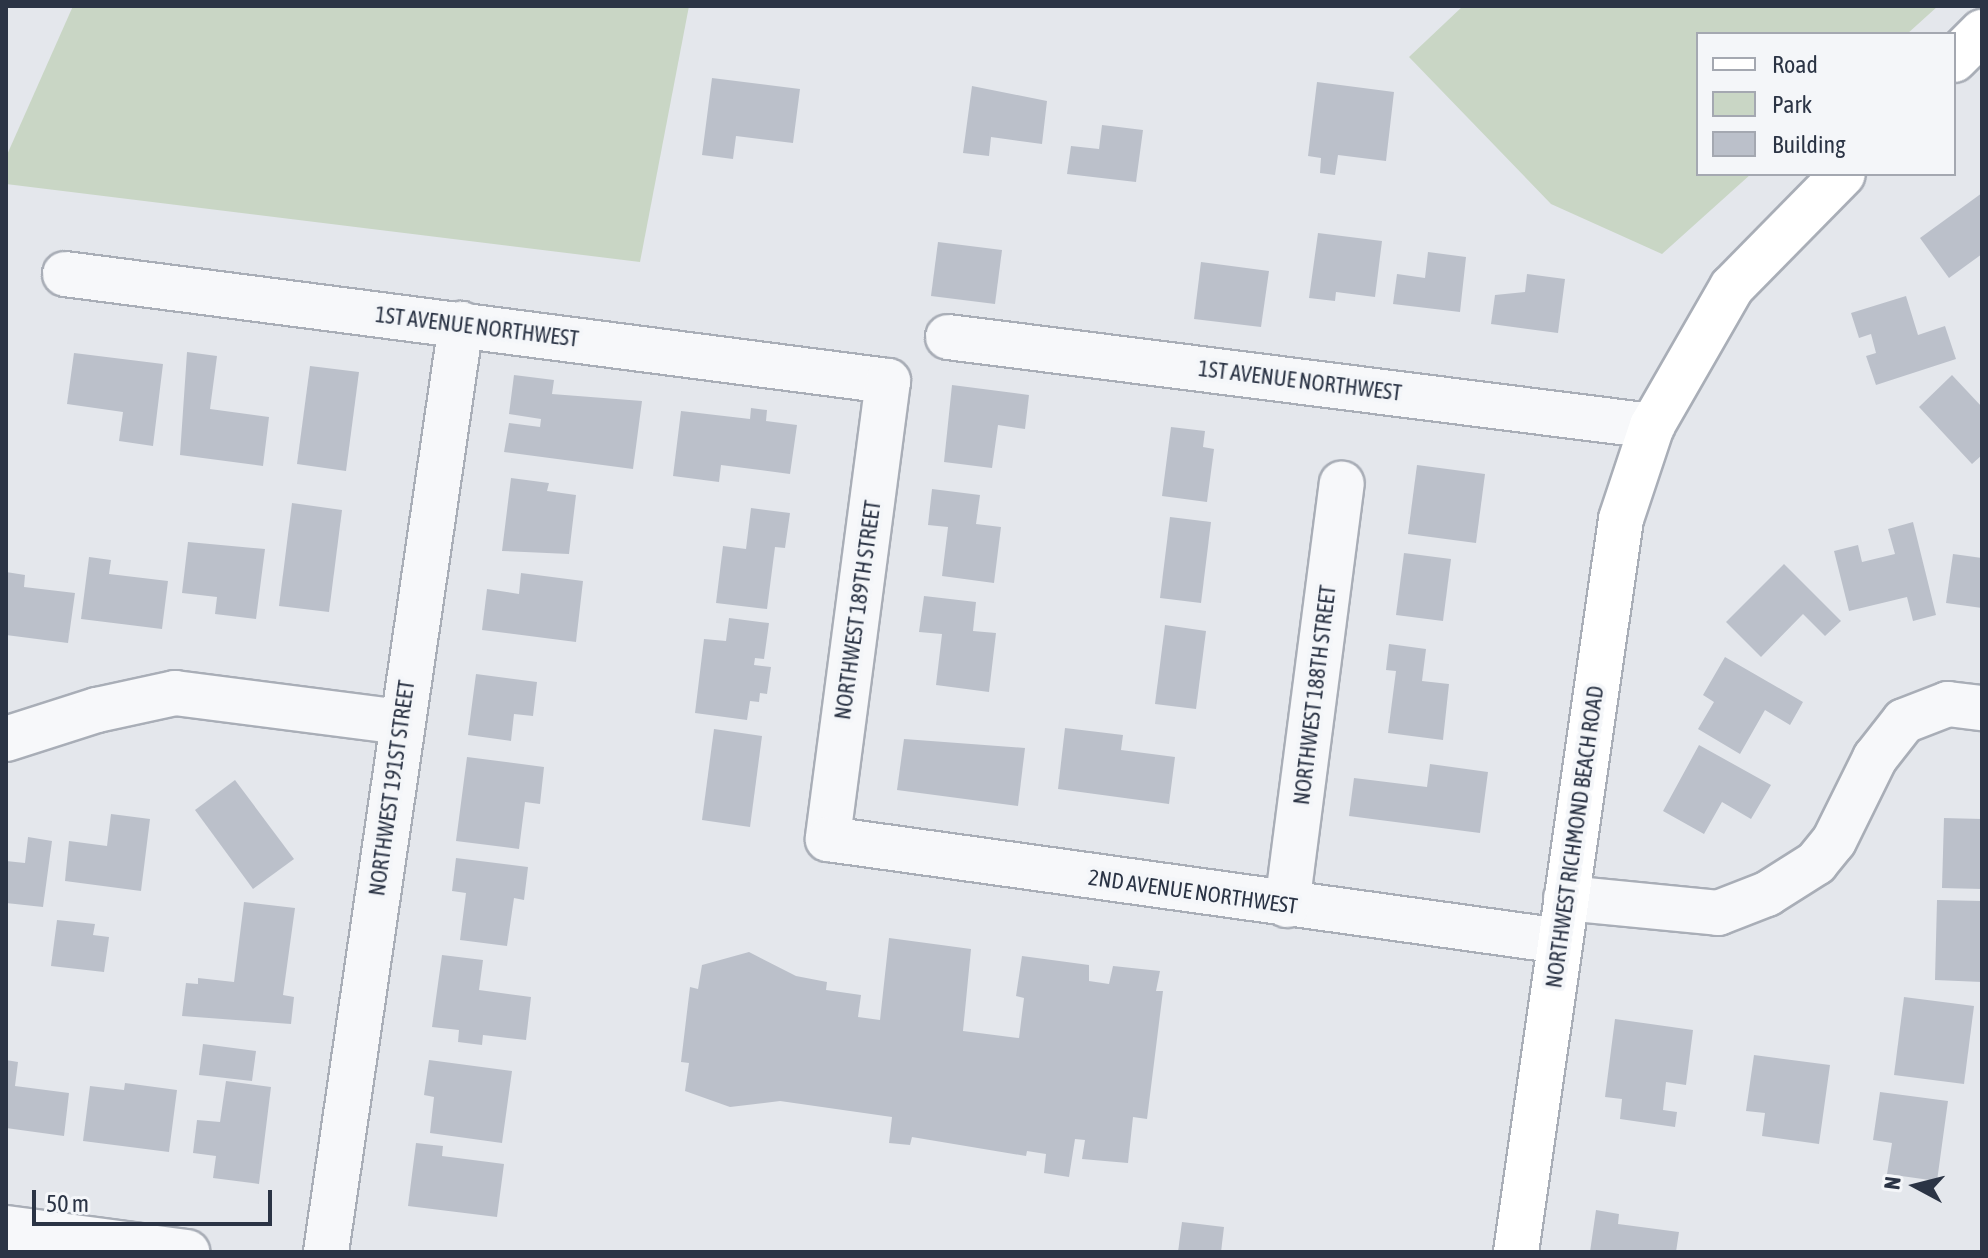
<!DOCTYPE html>
<html>
<head>
<meta charset="utf-8">
<style>
	body { margin:0 }
	#map { position:relative; width:1988px; height:1258px; overflow:hidden; background:#e4e7ec; font-family:"Asap Condensed",sans-serif }
	div>[style] { position:absolute }
	[style*='--x'] { left:calc(var(--x)*1px); top:calc(var(--y)*1px); width:calc(var(--w)*1px); rotate:calc(var(--a)*1deg) }
	.green>* { inset:0; background:#c9d6c5 }
	.building>* { inset:0; background:#bbc0ca }
	.roads { filter:drop-shadow(2px 0 #a9aeb7) drop-shadow(-2px 0 #a9aeb7) drop-shadow(0 2px #a9aeb7) drop-shadow(0 -2px #a9aeb7) }
	.minor>* { height:44px; margin:-22px; padding:0 22px; transform-origin:22px; border-radius:22px; background:#f7f8fa }
	.major>* { height:44px; margin:-22px; padding:0 22px; transform-origin:22px; border-radius:22px; background:#fff }
	span { translate:-50% -50%; white-space:nowrap; text-align:center; line-height:1.15; -webkit-text-stroke:8px #f4f6f9; paint-order:stroke }
	.street-label { font-size:22px; color:#2b3445 }
	.frame { position:absolute; inset:0; border:8px solid #2b3445; pointer-events:none }
	.legend { position:absolute; left:1696px; top:32px; width:260px; height:144px; box-sizing:border-box; background:#f4f6f9; border:2px solid #a4a8b1; margin:0; padding:10px 14px; list-style:none; font-size:24px; color:#2b3445 }
	.legend li { display:flex; align-items:center; gap:16px; height:40px }
	.legend b { width:40px; border:2px solid #a4a8b1 }
	.north { position:absolute; left:1876px; top:1146px; width:80px; height:80px; -webkit-text-stroke:6px #f4f6f9; paint-order:stroke; rotate:277deg; font-size:22px; font-weight:700; line-height:32px; text-align:center; color:#2b3445 }
	.north::after { content:''; display:block; margin:auto; width:28px; height:36px; background:#2b3445; clip-path:polygon(50% 0,100% 100%,50% 72%,0 100%) }
	.scale { position:absolute; left:32px; top:1190px; width:240px; height:36px; box-sizing:border-box; border:4px solid #2b3445; border-top:0; padding-left:10px; font-size:24px; line-height:28px; white-space:nowrap; color:#2b3445; -webkit-text-stroke:6px #f4f6f9; paint-order:stroke }
</style>
</head>
<body>
<div id="map">
	<div class="green">
		<div style="clip-path:polygon(73px 6px,689px 6px,640px 262px,6px 184px,6px 157px)"></div>
		<div style="clip-path:polygon(1463px 6px,1938px 6px,1907px 34px,1698px 34px,1698px 174px,1751px 174px,1662px 254px,1551px 204px,1409px 57px)"></div>
	</div>
	<div class="building">
		<div style="clip-path:polygon(712px 78px,800px 89px,793px 143px,736px 136px,733px 159px,702px 155px)"></div>
		<div style="clip-path:polygon(1317px 82px,1394px 92px,1386px 161px,1338px 155px,1335px 175px,1320px 173px,1321px 158px,1308px 156px)"></div>
		<div style="clip-path:polygon(972px 86px,1047px 101px,1042px 144px,991px 137px,989px 156px,963px 153px)"></div>
		<div style="clip-path:polygon(1102px 125px,1143px 130px,1136px 182px,1067px 174px,1071px 146px,1099px 149px)"></div>
		<div style="clip-path:polygon(1982px 193px,1982px 254px,1949px 278px,1920px 238px)"></div>
		<div style="clip-path:polygon(1318px 233px,1382px 241px,1375px 297px,1336px 292px,1335px 301px,1309px 298px)"></div>
		<div style="clip-path:polygon(938px 242px,1002px 250px,995px 304px,931px 296px)"></div>
		<div style="clip-path:polygon(1428px 252px,1466px 257px,1460px 312px,1393px 304px,1397px 274px,1425px 278px)"></div>
		<div style="clip-path:polygon(1201px 262px,1269px 271px,1261px 327px,1194px 319px)"></div>
		<div style="clip-path:polygon(1527px 274px,1565px 279px,1558px 333px,1491px 324px,1495px 295px,1525px 292px)"></div>
		<div style="clip-path:polygon(1906px 296px,1918px 335px,1945px 326px,1956px 359px,1876px 385px,1866px 356px,1876px 353px,1871px 334px,1859px 338px,1851px 313px)"></div>
		<div style="clip-path:polygon(187px 352px,217px 356px,210px 409px,269px 417px,263px 466px,180px 455px)"></div>
		<div style="clip-path:polygon(74px 353px,163px 364px,153px 446px,119px 441px,123px 412px,67px 404px)"></div>
		<div style="clip-path:polygon(310px 366px,359px 372px,346px 471px,297px 464px)"></div>
		<div style="clip-path:polygon(514px 375px,554px 380px,552px 394px,642px 401px,633px 469px,504px 452px,509px 423px,540px 427px,541px 419px,509px 414px)"></div>
		<div style="clip-path:polygon(1952px 375px,1982px 407px,1982px 455px,1972px 464px,1919px 407px)"></div>
		<div style="clip-path:polygon(952px 385px,1029px 395px,1025px 429px,998px 425px,992px 468px,944px 462px)"></div>
		<div style="clip-path:polygon(751px 408px,767px 410px,766px 421px,797px 425px,790px 474px,721px 465px,719px 482px,673px 476px,681px 411px,750px 419px)"></div>
		<div style="clip-path:polygon(1171px 427px,1205px 431px,1203px 447px,1214px 449px,1207px 502px,1162px 496px)"></div>
		<div style="clip-path:polygon(1417px 465px,1485px 474px,1476px 543px,1408px 534px)"></div>
		<div style="clip-path:polygon(511px 478px,549px 483px,547px 491px,576px 495px,569px 554px,502px 551px)"></div>
		<div style="clip-path:polygon(932px 489px,980px 495px,976px 524px,1001px 527px,994px 583px,942px 576px,948px 527px,928px 525px)"></div>
		<div style="clip-path:polygon(292px 503px,342px 510px,329px 612px,279px 606px)"></div>
		<div style="clip-path:polygon(751px 508px,790px 513px,785px 548px,775px 547px,767px 609px,716px 603px,723px 546px,746px 549px)"></div>
		<div style="clip-path:polygon(1170px 517px,1211px 522px,1201px 603px,1160px 598px)"></div>
		<div style="clip-path:polygon(1913px 522px,1936px 615px,1913px 621px,1907px 597px,1849px 611px,1834px 551px,1858px 545px,1862px 562px,1895px 554px,1888px 529px)"></div>
		<div style="clip-path:polygon(188px 542px,265px 549px,256px 619px,215px 614px,217px 597px,182px 593px)"></div>
		<div style="clip-path:polygon(1404px 553px,1451px 559px,1443px 621px,1396px 615px)"></div>
		<div style="clip-path:polygon(1953px 554px,1982px 558px,1982px 608px,1946px 603px)"></div>
		<div style="clip-path:polygon(89px 557px,111px 560px,109px 574px,168px 581px,162px 629px,81px 619px)"></div>
		<div style="clip-path:polygon(1784px 564px,1841px 621px,1825px 636px,1803px 614px,1761px 657px,1726px 622px)"></div>
		<div style="clip-path:polygon(6px 572px,25px 575px,24px 587px,75px 593px,68px 643px,6px 635px)"></div>
		<div style="clip-path:polygon(521px 573px,583px 581px,576px 642px,482px 630px,487px 589px,519px 594px)"></div>
		<div style="clip-path:polygon(924px 596px,976px 602px,973px 631px,996px 633px,989px 692px,936px 685px,942px 634px,919px 632px)"></div>
		<div style="clip-path:polygon(729px 618px,769px 623px,764px 659px,755px 658px,754px 665px,771px 667px,767px 694px,760px 693px,759px 702px,750px 701px,747px 720px,695px 713px,704px 639px,726px 641px)"></div>
		<div style="clip-path:polygon(1165px 625px,1206px 631px,1196px 709px,1155px 704px)"></div>
		<div style="clip-path:polygon(1389px 644px,1426px 649px,1422px 681px,1449px 684px,1443px 740px,1388px 733px,1396px 671px,1386px 670px)"></div>
		<div style="clip-path:polygon(1725px 657px,1803px 702px,1790px 725px,1765px 710px,1740px 754px,1698px 729px,1714px 702px,1703px 695px)"></div>
		<div style="clip-path:polygon(476px 674px,537px 682px,533px 716px,514px 714px,511px 741px,468px 735px)"></div>
		<div style="clip-path:polygon(1065px 728px,1123px 735px,1121px 750px,1175px 757px,1169px 804px,1058px 789px)"></div>
		<div style="clip-path:polygon(714px 729px,762px 736px,750px 827px,702px 820px)"></div>
		<div style="clip-path:polygon(904px 739px,1025px 748px,1018px 806px,897px 790px)"></div>
		<div style="clip-path:polygon(1699px 745px,1771px 785px,1751px 819px,1722px 802px,1704px 834px,1663px 811px)"></div>
		<div style="clip-path:polygon(467px 757px,544px 767px,540px 804px,525px 802px,519px 849px,456px 841px)"></div>
		<div style="clip-path:polygon(1430px 764px,1488px 772px,1480px 833px,1349px 816px,1354px 778px,1427px 787px)"></div>
		<div style="clip-path:polygon(235px 780px,294px 859px,253px 889px,195px 810px)"></div>
		<div style="clip-path:polygon(111px 814px,150px 819px,141px 891px,65px 881px,69px 841px,107px 846px)"></div>
		<div style="clip-path:polygon(1944px 818px,1982px 819px,1982px 889px,1942px 888px)"></div>
		<div style="clip-path:polygon(28px 837px,52px 841px,43px 907px,6px 903px,6px 861px,25px 863px)"></div>
		<div style="clip-path:polygon(456px 858px,528px 867px,524px 900px,514px 898px,507px 946px,460px 940px,466px 893px,452px 891px)"></div>
		<div style="clip-path:polygon(1937px 900px,1982px 901px,1982px 982px,1935px 980px)"></div>
		<div style="clip-path:polygon(244px 902px,295px 908px,283px 995px,294px 997px,291px 1024px,182px 1016px,186px 983px,198px 984px,198px 978px,234px 982px)"></div>
		<div style="clip-path:polygon(57px 920px,95px 924px,93px 935px,109px 937px,104px 972px,51px 966px)"></div>
		<div style="clip-path:polygon(889px 938px,971px 949px,963px 1031px,1019px 1038px,1024px 998px,1016px 996px,1022px 956px,1089px 965px,1089px 981px,1109px 984px,1113px 966px,1160px 971px,1156px 991px,1163px 991px,1147px 1119px,1133px 1117px,1128px 1163px,1082px 1159px,1085px 1140px,1075px 1139px,1069px 1177px,1044px 1173px,1046px 1154px,1027px 1151px,1026px 1156px,912px 1137px,910px 1145px,889px 1143px,892px 1117px,780px 1101px,730px 1107px,685px 1091px,689px 1063px,681px 1062px,690px 987px,698px 989px,702px 965px,749px 952px,796px 976px,827px 982px,826px 990px,861px 995px,858px 1017px,880px 1020px)"></div>
		<div style="clip-path:polygon(442px 955px,483px 960px,479px 990px,531px 997px,526px 1040px,483px 1035px,482px 1045px,458px 1042px,459px 1030px,432px 1027px)"></div>
		<div style="clip-path:polygon(1904px 997px,1974px 1006px,1964px 1084px,1894px 1075px)"></div>
		<div style="clip-path:polygon(1615px 1019px,1693px 1030px,1686px 1085px,1666px 1082px,1663px 1110px,1677px 1112px,1675px 1127px,1620px 1119px,1622px 1099px,1605px 1097px)"></div>
		<div style="clip-path:polygon(203px 1044px,256px 1051px,252px 1081px,199px 1075px)"></div>
		<div style="clip-path:polygon(1754px 1055px,1830px 1065px,1819px 1144px,1762px 1136px,1765px 1113px,1746px 1111px)"></div>
		<div style="clip-path:polygon(6px 1060px,18px 1062px,15px 1086px,69px 1093px,64px 1136px,6px 1128px)"></div>
		<div style="clip-path:polygon(429px 1060px,512px 1071px,502px 1143px,430px 1133px,434px 1097px,424px 1095px)"></div>
		<div style="clip-path:polygon(226px 1081px,271px 1087px,259px 1184px,213px 1178px,216px 1156px,193px 1153px,197px 1120px,220px 1122px)"></div>
		<div style="clip-path:polygon(125px 1083px,177px 1090px,169px 1152px,83px 1141px,90px 1086px,124px 1090px)"></div>
		<div style="clip-path:polygon(1880px 1092px,1948px 1101px,1937px 1181px,1887px 1174px,1892px 1143px,1873px 1140px)"></div>
		<div style="clip-path:polygon(416px 1143px,443px 1146px,442px 1156px,504px 1164px,497px 1217px,408px 1206px)"></div>
		<div style="clip-path:polygon(1596px 1210px,1619px 1214px,1618px 1224px,1679px 1232px,1676px 1252px,1590px 1252px)"></div>
		<div style="clip-path:polygon(1182px 1222px,1224px 1227px,1221px 1252px,1178px 1252px)"></div>
	</div>
	<div class="roads">
		<div class="minor">
			<div style="--x:65;--y:274;--w:830;--a:7.41"></div>
			<div style="--x:888;--y:381;--w:462;--a:97.5"></div>
			<div style="--x:828;--y:839;--w:739;--a:7.93"></div>
			<div style="--x:948;--y:337;--w:710;--a:7.21"></div>
			<div style="--x:6;--y:739;--w:96;--a:-17.7"></div>
			<div style="--x:97;--y:710;--w:80;--a:-12.3"></div>
			<div style="--x:175;--y:693;--w:228;--a:7.3"></div>
			<div style="--x:1566;--y:898;--w:153;--a:5.6"></div>
			<div style="--x:1718;--y:913;--w:53;--a:-21.2"></div>
			<div style="--x:1767;--y:894;--w:58;--a:-32.3"></div>
			<div style="--x:1816;--y:863;--w:28;--a:-51"></div>
			<div style="--x:1834;--y:841;--w:93;--a:-63.7"></div>
			<div style="--x:1875;--y:758;--w:47;--a:-51.9"></div>
			<div style="--x:1904;--y:721;--w:47;--a:-21.1"></div>
			<div style="--x:1948;--y:704;--w:34;--a:7"></div>
			<div style="--x:1287;--y:905;--w:425;--a:-82.6"></div>
			<div style="--x:6;--y:1228;--w:183;--a:7.6"></div>
			<div style="--x:326;--y:1252;--w:938;--a:-81.72"></div>
		</div>
		<div class="major">
			<div style="--x:1954;--y:60;--w:40;--a:-45"></div>
			<div style="--x:1516;--y:1252;--w:740;--a:-81.85"></div>
			<div style="--x:1621;--y:519;--w:98;--a:-71.6"></div>
			<div style="--x:1652;--y:426;--w:160;--a:-60.1"></div>
			<div style="--x:1732;--y:287;--w:158;--a:-45.5"></div>
		</div>
	</div>
	<div class="street-label">
		<span style="left:477px;top:327px;rotate:7deg">1ST AVENUE NORTHWEST</span>
		<span style="left:1300px;top:381px;rotate:7deg">1ST AVENUE NORTHWEST</span>
		<span style="left:858px;top:610px;rotate:-82deg">NORTHWEST 189TH STREET</span>
		<span style="left:1315px;top:695px;rotate:-83deg">NORTHWEST 188TH STREET</span>
		<span style="left:392px;top:788px;rotate:-82deg">NORTHWEST 191ST STREET</span>
		<span style="left:1575px;top:837px;rotate:-82deg">NORTHWEST RICHMOND BEACH ROAD</span>
		<span style="left:1193px;top:892px;rotate:8deg">2ND AVENUE NORTHWEST</span>
	</div>
	<div class="frame"></div>
	<ul class="legend">
	<li><b style="height:10px;background:#fff"></b>Road</li>
	<li><b style="height:22px;background:#c9d6c5"></b>Park</li>
	<li><b style="height:22px;background:#bbc0ca"></b>Building</li>
	</ul>
	<div class="north">N</div>
	<div class="scale">50 m</div>
</div>
</body>
</html>
